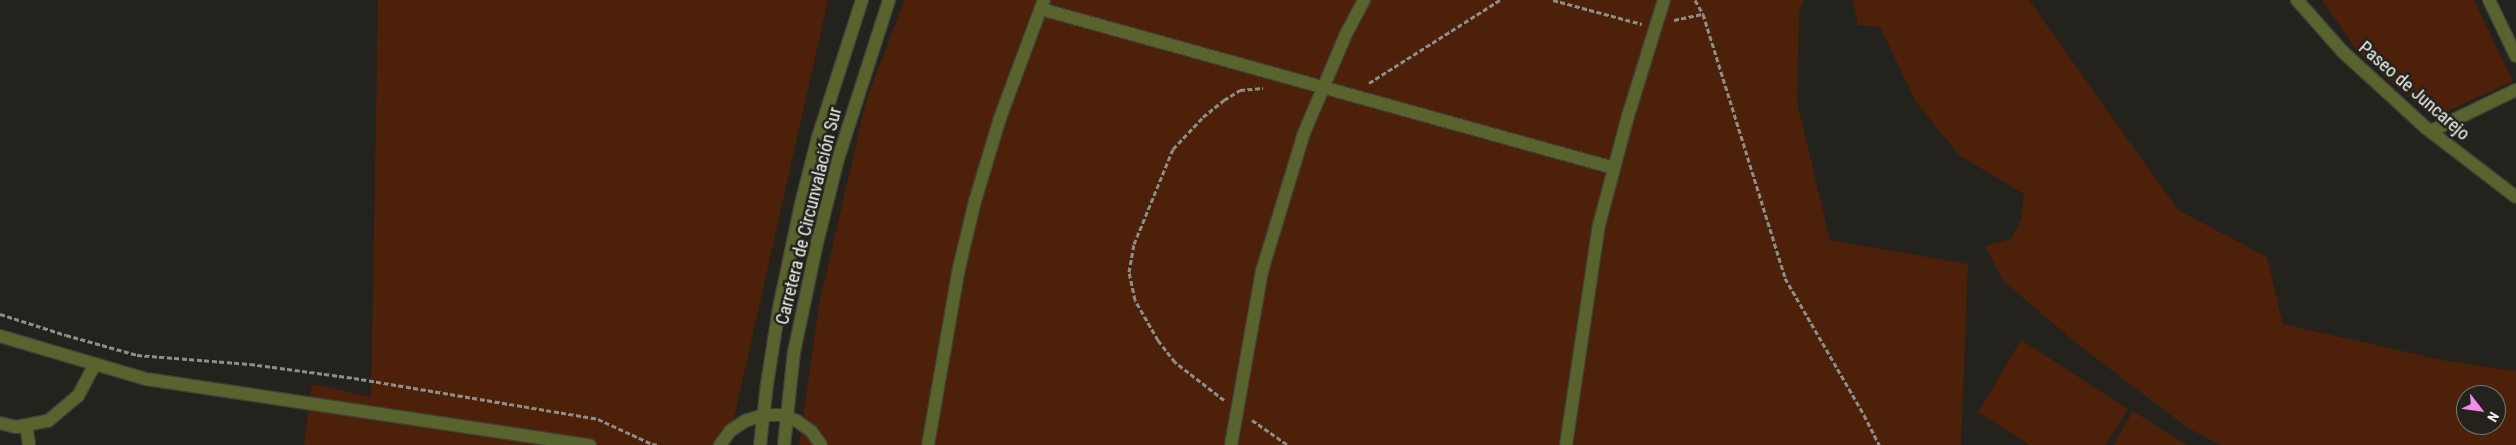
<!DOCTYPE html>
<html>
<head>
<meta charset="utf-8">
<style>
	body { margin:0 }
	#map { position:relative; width:2516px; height:445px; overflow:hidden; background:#23221c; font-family:"Roboto Condensed",sans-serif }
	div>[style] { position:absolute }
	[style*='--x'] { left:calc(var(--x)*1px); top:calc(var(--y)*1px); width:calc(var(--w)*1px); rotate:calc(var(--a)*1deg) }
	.green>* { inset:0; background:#4c2009 }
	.path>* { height:3px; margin-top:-1.5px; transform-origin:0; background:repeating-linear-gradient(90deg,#8e8d88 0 5px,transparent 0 7.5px) }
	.roads { filter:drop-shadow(1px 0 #403f39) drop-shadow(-1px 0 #403f39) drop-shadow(0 1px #403f39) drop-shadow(0 -1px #403f39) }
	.minor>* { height:12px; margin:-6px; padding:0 6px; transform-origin:6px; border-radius:6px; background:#58632d }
	.tertiary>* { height:12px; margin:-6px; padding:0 6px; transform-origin:6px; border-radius:6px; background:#58632d }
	span { translate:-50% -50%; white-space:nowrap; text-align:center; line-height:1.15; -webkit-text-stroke:5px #23221c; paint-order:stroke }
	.street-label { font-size:18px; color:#f2f1ed }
	.north { position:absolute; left:2456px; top:385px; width:50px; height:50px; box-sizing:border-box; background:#23221c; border:1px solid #767570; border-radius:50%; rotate:120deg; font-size:14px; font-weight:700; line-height:20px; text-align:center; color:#f2f1ed }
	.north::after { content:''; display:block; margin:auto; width:18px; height:22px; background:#f689ed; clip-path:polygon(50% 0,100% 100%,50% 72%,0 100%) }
</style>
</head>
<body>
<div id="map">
	<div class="green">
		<div style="clip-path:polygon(378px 0,828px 0,728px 445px,304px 445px,312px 384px,371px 397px)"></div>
		<div style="clip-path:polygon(905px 0,1803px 0,1799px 13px,1797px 102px,1830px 240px,1968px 264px,1961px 445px,799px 445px,819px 305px,867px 97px)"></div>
		<div style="clip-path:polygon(evenodd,1853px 0,2029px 0,2178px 210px,2267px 257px,2283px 324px,2447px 361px,2516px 371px,2516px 445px,2221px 445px,2188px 428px,2081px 347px,2003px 281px,1985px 246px,2011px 239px,2021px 220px,2024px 194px,1960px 156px,1916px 102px,1880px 27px,1858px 25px,1853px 0,2466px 395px,2496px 395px,2496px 425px,2466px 425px,2466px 395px)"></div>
		<div style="clip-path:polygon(2322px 0,2474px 0,2513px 81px,2433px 118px,2358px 52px)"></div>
		<div style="clip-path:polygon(2021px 340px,2128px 409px,2106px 445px,2030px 445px,1978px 412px)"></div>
		<div style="clip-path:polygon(2133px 411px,2187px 445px,2113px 445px)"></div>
	</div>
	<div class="path">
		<div style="--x:1553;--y:0;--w:92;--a:15.1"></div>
		<div style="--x:1695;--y:0;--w:16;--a:60"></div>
		<div style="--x:1703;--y:14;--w:276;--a:72.7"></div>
		<div style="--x:1785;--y:278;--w:158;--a:60"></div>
		<div style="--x:1864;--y:415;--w:34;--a:63"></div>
		<div style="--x:1674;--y:20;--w:30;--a:-12"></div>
		<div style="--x:1369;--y:83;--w:155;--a:-32.4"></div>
		<div style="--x:0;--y:314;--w:69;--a:17.7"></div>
		<div style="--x:66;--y:335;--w:74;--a:15.7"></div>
		<div style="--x:137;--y:355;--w:113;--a:4.6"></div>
		<div style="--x:250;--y:364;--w:105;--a:7.7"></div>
		<div style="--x:354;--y:378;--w:247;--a:9.5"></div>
		<div style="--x:598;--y:419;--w:60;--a:24.8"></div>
		<div style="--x:652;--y:444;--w:7;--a:8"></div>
		<div style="--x:1224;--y:400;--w:62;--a:-142.2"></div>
		<div style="--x:1175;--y:362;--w:28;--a:-128"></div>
		<div style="--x:1158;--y:340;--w:46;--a:-119.9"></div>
		<div style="--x:1135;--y:300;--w:29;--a:-102"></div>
		<div style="--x:1129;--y:272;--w:28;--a:-80"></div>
		<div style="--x:1134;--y:244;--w:103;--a:-67.7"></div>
		<div style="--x:1173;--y:149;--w:44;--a:-46.8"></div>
		<div style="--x:1203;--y:117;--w:27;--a:-39"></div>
		<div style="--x:1224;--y:100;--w:19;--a:-32"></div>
		<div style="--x:1240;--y:90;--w:23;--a:-5"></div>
		<div style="--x:1252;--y:420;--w:44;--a:34.8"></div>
	</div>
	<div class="roads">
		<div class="minor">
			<div style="--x:2297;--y:0;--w:68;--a:48.6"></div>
			<div style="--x:2342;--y:51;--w:114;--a:42.5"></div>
			<div style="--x:2426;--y:128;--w:113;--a:37.5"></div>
			<div style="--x:2489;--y:0;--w:62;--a:64.3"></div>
			<div style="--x:1041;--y:9;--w:595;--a:15.51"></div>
			<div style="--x:2431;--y:131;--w:94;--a:-25.8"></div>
			<div style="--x:0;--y:336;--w:152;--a:16.4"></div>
			<div style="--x:146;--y:379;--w:449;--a:8.5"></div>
			<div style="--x:0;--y:423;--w:16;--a:14"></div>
			<div style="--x:16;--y:427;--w:33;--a:-11"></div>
			<div style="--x:48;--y:421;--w:39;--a:-40"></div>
			<div style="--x:78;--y:396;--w:36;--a:-62"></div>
			<div style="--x:26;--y:425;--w:20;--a:81"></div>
			<div style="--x:928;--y:445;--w:180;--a:-80.1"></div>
			<div style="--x:959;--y:268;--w:69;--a:-76.6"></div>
			<div style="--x:975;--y:201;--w:87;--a:-73.2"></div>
			<div style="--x:1000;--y:118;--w:126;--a:-69.6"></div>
			<div style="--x:1231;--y:445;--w:177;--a:-79.9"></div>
			<div style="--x:1262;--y:271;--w:144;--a:-73.1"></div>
			<div style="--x:1304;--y:133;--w:108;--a:-67"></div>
			<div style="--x:1346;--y:34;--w:38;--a:-62"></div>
			<div style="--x:1566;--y:445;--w:222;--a:-81.5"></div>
			<div style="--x:1599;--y:225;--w:113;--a:-75.1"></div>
			<div style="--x:1628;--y:116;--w:121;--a:-72.8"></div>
		</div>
		<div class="tertiary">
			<div style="--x:720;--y:445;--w:17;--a:-54"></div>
			<div style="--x:730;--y:431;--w:18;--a:-34"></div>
			<div style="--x:745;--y:421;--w:19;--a:-18"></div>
			<div style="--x:763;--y:415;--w:17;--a:0"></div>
			<div style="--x:780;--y:415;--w:18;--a:19"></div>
			<div style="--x:797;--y:421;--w:17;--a:36"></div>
			<div style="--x:811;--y:431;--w:17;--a:54"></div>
			<div style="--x:760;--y:445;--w:61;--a:-83.5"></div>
			<div style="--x:767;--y:384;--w:77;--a:-81"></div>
			<div style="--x:779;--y:308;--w:102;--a:-78.1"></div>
			<div style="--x:800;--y:208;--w:73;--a:-75.8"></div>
			<div style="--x:818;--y:137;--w:144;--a:-72.2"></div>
			<div style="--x:784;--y:445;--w:94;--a:-83.9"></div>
			<div style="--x:794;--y:352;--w:111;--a:-78.1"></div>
			<div style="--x:817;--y:243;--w:87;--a:-76"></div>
			<div style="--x:838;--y:159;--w:167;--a:-72.2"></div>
		</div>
	</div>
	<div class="street-label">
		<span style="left:2414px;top:91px;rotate:41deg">Paseo de Juncarejo</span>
		<span style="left:809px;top:216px;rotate:-76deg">Carretera de Circunvalación Sur</span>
	</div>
	<div class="north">N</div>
</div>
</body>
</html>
